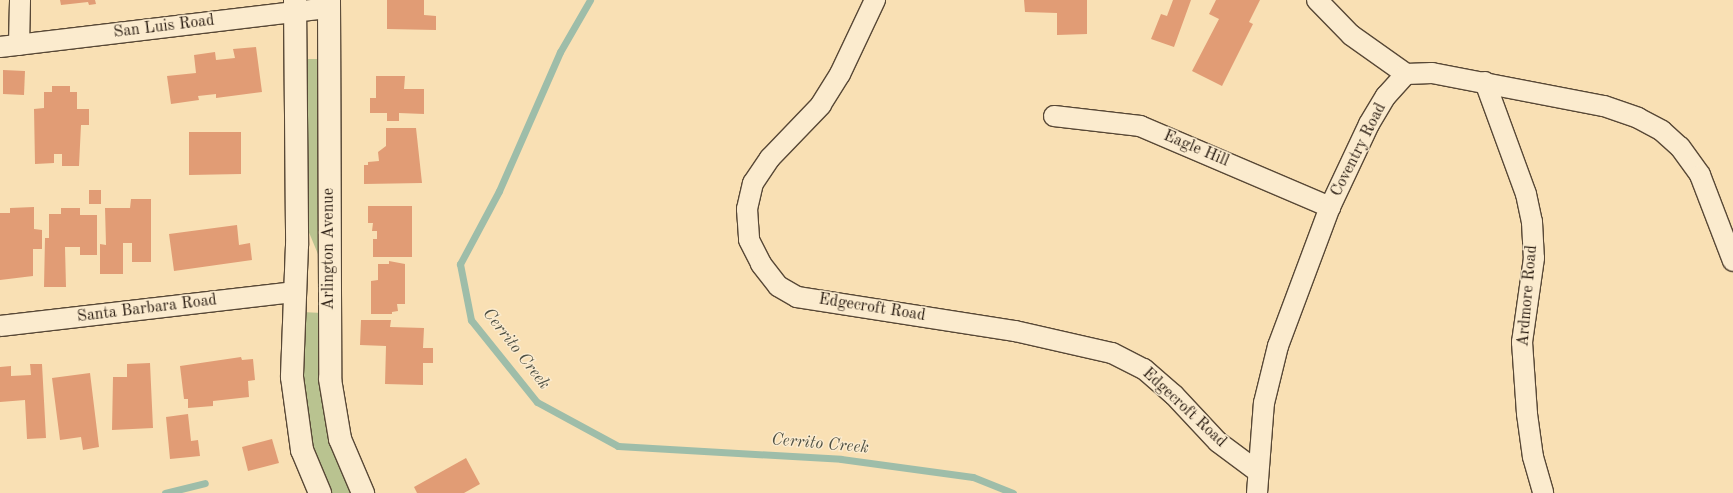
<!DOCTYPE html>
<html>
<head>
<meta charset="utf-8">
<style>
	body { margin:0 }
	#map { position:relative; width:1733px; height:493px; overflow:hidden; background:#f9e0b4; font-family:"Old Standard TT",serif }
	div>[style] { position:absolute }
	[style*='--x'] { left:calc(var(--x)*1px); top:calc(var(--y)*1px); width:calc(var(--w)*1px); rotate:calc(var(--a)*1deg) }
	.green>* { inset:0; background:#b9c390 }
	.stream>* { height:7px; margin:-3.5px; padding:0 3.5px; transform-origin:3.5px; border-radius:3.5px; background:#9ebda9 }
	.building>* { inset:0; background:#e19c75 }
	.roads { filter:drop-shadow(1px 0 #584836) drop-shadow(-1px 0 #584836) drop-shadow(0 1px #584836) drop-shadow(0 -1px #584836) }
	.minor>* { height:20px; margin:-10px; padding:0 10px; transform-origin:10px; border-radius:10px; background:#fbebce }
	.secondary>* { height:22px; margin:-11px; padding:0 11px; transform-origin:11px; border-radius:11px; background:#fbebce }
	span { translate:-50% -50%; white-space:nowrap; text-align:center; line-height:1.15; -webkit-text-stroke:3px #fbebce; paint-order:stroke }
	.street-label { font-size:16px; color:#23160c }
	.water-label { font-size:17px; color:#4e5043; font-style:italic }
</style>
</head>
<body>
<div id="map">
	<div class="green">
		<div style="clip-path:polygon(308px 59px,322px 59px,320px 259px,308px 230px)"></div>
		<div style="clip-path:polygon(302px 312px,322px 313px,354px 493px,332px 493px,316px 460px,302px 397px)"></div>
	</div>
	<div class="stream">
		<div style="--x:590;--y:0;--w:60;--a:120"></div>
		<div style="--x:560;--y:52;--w:152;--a:113.7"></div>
		<div style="--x:499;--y:191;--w:83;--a:118.1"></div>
		<div style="--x:460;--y:264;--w:57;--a:78.9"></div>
		<div style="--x:471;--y:320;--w:105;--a:51.2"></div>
		<div style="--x:537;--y:402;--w:92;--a:28.5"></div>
		<div style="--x:618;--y:446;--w:223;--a:3.3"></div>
		<div style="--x:841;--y:459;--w:133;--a:7.8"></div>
		<div style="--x:973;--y:477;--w:43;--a:21.8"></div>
		<div style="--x:165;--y:493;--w:41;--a:-14"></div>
	</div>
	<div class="building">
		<div style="clip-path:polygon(60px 0,95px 0,96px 4px,89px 5px,88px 2px,61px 5px)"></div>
		<div style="clip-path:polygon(387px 0,424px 0,424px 15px,436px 16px,436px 30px,387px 29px)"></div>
		<div style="clip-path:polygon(1024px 0,1087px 0,1087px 34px,1057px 35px,1057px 13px,1025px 12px)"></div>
		<div style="clip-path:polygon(1173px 0,1191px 0,1174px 47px,1151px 39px,1161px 14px,1167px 16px)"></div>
		<div style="clip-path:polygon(1216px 0,1260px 0,1249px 22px,1253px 24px,1222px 86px,1192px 71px,1219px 19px,1209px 14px)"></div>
		<div style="clip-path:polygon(256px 47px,262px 92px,216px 98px,216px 94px,198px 96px,199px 100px,171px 104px,167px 76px,196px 73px,194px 55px,215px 52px,216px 60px,235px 58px,233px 49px)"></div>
		<div style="clip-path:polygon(3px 70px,25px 71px,24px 95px,3px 94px)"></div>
		<div style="clip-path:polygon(376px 76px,405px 76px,404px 89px,424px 89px,424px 114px,399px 113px,399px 121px,387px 121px,387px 113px,370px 113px,370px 98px,376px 98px)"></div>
		<div style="clip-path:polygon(52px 86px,70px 86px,70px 92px,77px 92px,77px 109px,89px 109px,89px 125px,81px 125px,79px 166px,62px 166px,62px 154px,54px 154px,54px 163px,35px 164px,34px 109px,44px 108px,44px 92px,52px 92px)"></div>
		<div style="clip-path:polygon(386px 128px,416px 128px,422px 183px,364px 184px,364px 165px,368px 165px,368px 162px,379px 161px,378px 152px,386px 146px)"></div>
		<div style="clip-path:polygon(189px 132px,241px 132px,241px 174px,189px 175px)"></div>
		<div style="clip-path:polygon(89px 190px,101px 190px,101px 204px,89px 204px)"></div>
		<div style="clip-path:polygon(131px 199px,151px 199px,151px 262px,132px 262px,132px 243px,123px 243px,123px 274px,100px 274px,100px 244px,106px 245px,105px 208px,130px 208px)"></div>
		<div style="clip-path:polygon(368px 206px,412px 206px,412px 257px,373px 257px,373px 239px,377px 239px,377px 231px,372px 231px,373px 223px,368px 223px)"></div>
		<div style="clip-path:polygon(34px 207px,34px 229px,42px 230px,42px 249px,33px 249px,33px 276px,0 280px,0 213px,10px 213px,10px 208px)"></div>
		<div style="clip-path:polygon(61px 208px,80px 208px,80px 215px,97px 215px,97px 255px,80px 255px,80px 247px,65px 247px,66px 287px,44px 287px,45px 238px,49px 238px,49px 214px,61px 214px)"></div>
		<div style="clip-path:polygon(237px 225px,239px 245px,250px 243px,252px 260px,174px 271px,169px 234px)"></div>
		<div style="clip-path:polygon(389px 261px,405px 264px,405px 304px,397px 304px,398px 311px,392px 312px,392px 314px,371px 314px,371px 281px,378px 280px,378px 264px,389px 264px)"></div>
		<div style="clip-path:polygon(361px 320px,391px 320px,390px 327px,424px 328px,423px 348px,433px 348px,433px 363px,423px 363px,423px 385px,385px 384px,386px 346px,360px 345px)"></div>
		<div style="clip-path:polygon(241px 357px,242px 360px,253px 359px,255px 380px,248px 381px,249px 397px,213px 401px,213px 406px,188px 408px,188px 399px,184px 399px,180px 366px)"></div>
		<div style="clip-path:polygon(150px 363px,153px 428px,112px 430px,113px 377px,127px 377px,127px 364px)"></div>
		<div style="clip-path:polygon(30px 364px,42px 364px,46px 438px,27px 439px,25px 400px,0 402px,0 367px,11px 366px,11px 376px,31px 375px)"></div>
		<div style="clip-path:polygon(90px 373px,99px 447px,83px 450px,81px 437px,60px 440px,52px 378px)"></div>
		<div style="clip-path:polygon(188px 414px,191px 441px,198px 440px,200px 456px,170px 459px,166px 417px)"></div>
		<div style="clip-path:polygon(272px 439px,279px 463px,248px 471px,242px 447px)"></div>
		<div style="clip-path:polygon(466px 458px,480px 484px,464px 493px,417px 493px,414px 487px)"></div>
	</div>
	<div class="roads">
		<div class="minor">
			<div style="--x:875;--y:0;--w:82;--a:115.3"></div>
			<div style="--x:840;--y:74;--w:36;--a:122"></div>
			<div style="--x:821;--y:105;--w:74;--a:133.9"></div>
			<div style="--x:770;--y:158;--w:30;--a:124"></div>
			<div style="--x:753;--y:183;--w:27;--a:103"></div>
			<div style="--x:747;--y:209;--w:31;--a:86"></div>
			<div style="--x:749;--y:240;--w:27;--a:63"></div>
			<div style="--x:761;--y:264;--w:28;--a:52"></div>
			<div style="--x:778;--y:286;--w:22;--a:30"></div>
			<div style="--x:797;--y:297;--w:221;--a:8.9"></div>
			<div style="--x:1015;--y:331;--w:99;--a:12.8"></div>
			<div style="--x:1112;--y:353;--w:36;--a:27"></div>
			<div style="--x:1144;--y:369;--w:40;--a:41"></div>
			<div style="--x:1174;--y:395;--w:64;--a:46.9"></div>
			<div style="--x:1218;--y:442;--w:49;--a:36.6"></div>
			<div style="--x:1317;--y:0;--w:49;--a:45.8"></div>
			<div style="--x:1351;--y:35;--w:67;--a:35.3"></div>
			<div style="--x:19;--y:45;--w:45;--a:-88.7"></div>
			<div style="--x:0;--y:47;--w:331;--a:-6.8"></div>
			<div style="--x:1485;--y:82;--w:119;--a:69.9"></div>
			<div style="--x:1526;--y:194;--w:29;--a:78"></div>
			<div style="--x:1532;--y:222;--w:36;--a:87"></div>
			<div style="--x:1534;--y:258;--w:85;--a:98.1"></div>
			<div style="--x:1522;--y:342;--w:72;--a:86"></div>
			<div style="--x:1527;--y:414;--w:43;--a:82.1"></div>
			<div style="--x:1533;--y:457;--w:37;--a:74"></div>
			<div style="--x:1054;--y:116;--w:87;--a:6.6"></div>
			<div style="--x:1140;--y:126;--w:207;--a:23.1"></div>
			<div style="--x:0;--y:326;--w:296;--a:-6.6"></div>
			<div style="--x:1257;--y:493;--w:90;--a:-85.6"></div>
			<div style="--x:1264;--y:403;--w:59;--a:-76.2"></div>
			<div style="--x:1278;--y:346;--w:148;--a:-69.5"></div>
			<div style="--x:1330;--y:207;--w:92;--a:-64.8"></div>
			<div style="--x:1369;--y:124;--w:33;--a:-59"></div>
			<div style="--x:1386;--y:96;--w:30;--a:-48"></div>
			<div style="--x:1406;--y:74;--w:26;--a:-2"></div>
			<div style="--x:1432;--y:73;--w:175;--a:10.9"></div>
			<div style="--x:1604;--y:106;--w:36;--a:19"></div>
			<div style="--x:1638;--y:118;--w:27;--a:28"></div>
			<div style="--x:1662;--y:131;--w:24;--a:42"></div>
			<div style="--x:1680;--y:147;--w:34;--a:54"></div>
			<div style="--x:1700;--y:175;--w:92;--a:69"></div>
		</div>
		<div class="secondary">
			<div style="--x:295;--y:0;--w:245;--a:89.5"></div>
			<div style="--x:297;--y:245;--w:132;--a:92.2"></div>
			<div style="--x:292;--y:377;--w:74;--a:82.2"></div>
			<div style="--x:302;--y:450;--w:47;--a:67.3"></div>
			<div style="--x:329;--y:0;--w:379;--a:89.8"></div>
			<div style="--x:330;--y:379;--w:61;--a:80.5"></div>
			<div style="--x:340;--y:439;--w:59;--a:66.9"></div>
		</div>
	</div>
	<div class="street-label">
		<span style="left:164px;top:27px;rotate:-7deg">San Luis Road</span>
		<span style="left:1196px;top:149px;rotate:23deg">Eagle Hill</span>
		<span style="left:1359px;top:150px;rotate:-63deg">Coventry Road</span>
		<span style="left:329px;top:249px;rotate:-90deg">Arlington Avenue</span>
		<span style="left:1528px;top:296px;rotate:-85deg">Ardmore Road</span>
		<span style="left:872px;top:308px;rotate:9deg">Edgecroft Road</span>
		<span style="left:147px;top:309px;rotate:-7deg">Santa Barbara Road</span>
		<span style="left:1184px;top:408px;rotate:43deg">Edgecroft Road</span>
	</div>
	<div class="water-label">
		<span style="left:516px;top:349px;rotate:52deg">Cerrito Creek</span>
		<span style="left:820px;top:444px;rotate:5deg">Cerrito Creek</span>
	</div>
</div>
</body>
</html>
